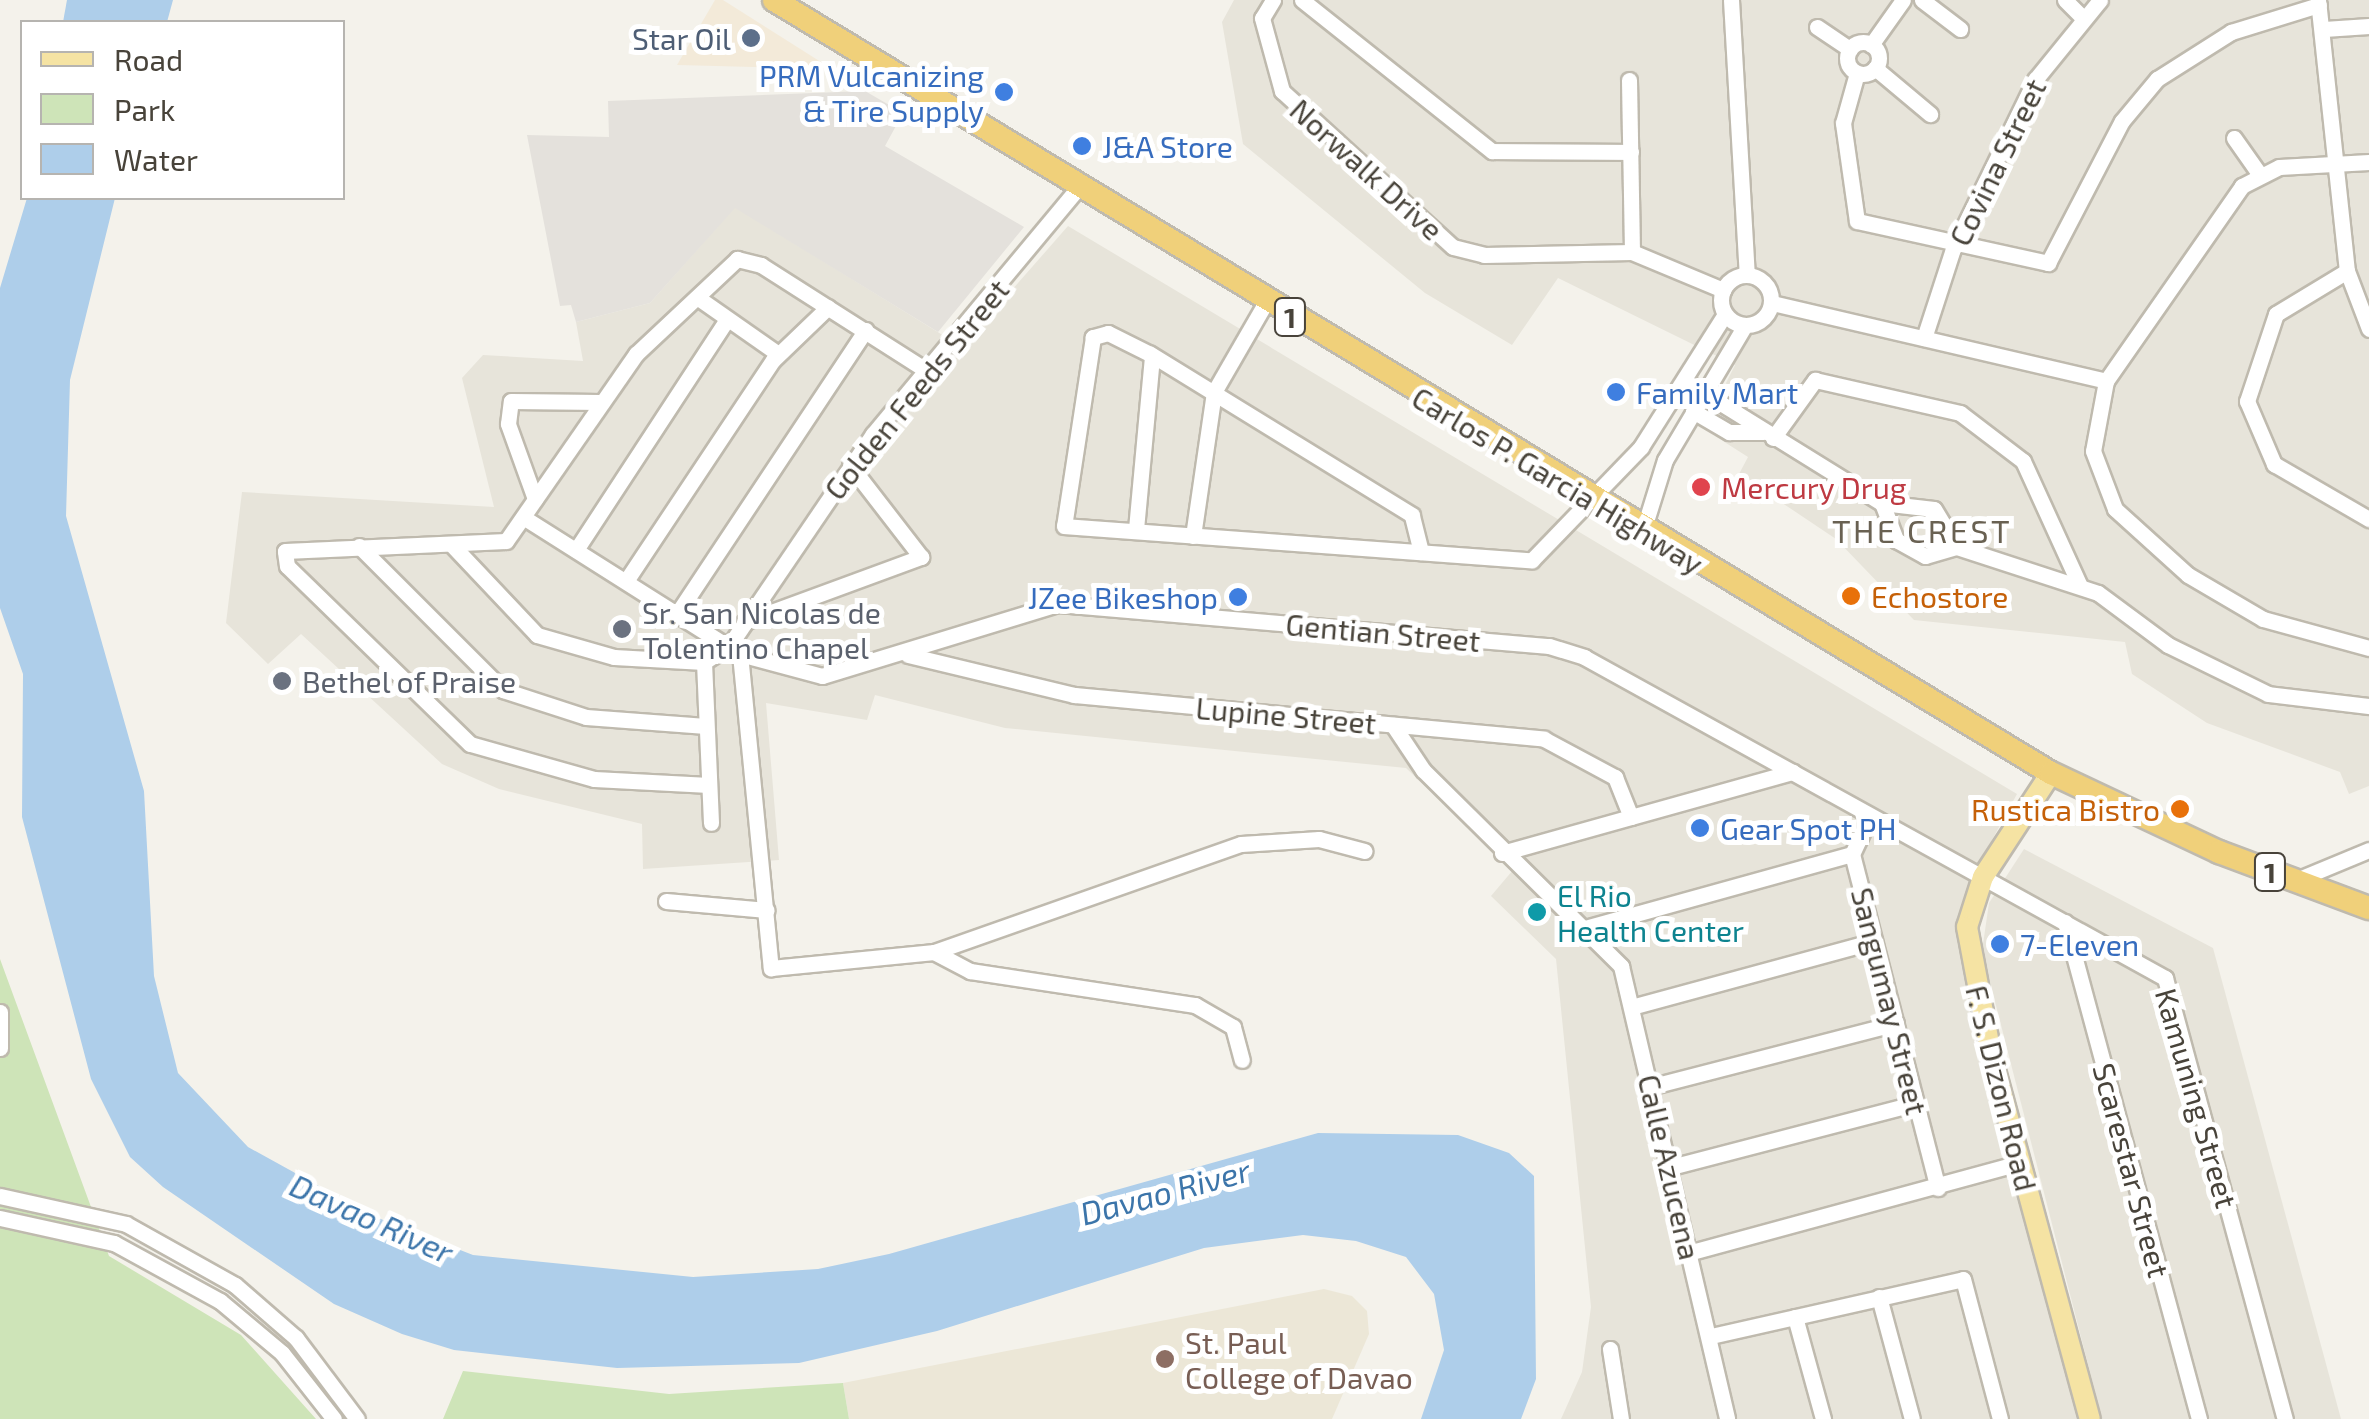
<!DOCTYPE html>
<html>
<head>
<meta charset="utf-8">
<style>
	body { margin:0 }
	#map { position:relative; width:2369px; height:1419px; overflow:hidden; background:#f4f2eb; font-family:"Exo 2",sans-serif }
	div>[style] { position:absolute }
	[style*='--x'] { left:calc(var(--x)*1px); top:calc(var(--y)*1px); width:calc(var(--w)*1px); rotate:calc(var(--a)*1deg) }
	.residential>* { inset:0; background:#e7e4da }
	.commercial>* { inset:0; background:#f3ead9 }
	.industrial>* { inset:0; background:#e4e1dc }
	.education>* { inset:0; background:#ece7d7 }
	.green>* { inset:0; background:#cee4b8 }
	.water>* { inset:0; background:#aeceea }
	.roads { filter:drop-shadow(2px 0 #bfbaae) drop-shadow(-2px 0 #bfbaae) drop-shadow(0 2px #bfbaae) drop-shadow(0 -2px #bfbaae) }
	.minor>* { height:15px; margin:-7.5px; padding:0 7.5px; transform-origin:7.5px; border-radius:7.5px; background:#fff }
	.minor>.ring { margin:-7.5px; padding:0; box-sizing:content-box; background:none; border:15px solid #fff; border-radius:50% }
	.major>* { height:20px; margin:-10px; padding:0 10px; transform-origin:10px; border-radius:10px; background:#f5e3a3 }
	.highway>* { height:22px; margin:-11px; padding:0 11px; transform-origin:11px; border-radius:11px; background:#f0d07a }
	.dots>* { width:28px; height:28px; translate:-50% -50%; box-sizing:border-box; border:5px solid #fff; border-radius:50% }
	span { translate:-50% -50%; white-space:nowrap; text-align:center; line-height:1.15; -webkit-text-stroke:10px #fff; paint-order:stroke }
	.shield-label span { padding:2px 8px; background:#fff; border:2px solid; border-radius:8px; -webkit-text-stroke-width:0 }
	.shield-label { font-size:28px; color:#48433a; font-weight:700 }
	.service-label { font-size:30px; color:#4e5e75 }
	.right { translate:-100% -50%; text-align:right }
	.shop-label { font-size:30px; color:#366cbe }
	.left { translate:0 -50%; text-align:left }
	.street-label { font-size:30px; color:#48433a }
	.health-label { font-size:30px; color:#be3a42 }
	.food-label { font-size:30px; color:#c56008 }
	.worship-label { font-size:30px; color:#5b616d }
	.culture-label { font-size:30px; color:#0d838f }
	.education-label { font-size:30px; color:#785e54 }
	.neighbourhood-label { font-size:32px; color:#696152; letter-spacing:2.5px }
	.water-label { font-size:32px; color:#3c75aa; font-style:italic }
	.legend { position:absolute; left:20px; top:20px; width:325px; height:180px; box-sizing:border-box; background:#fff; border:2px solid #b6b4b0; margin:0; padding:12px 18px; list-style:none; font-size:30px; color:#48433a }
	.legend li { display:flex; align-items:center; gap:20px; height:50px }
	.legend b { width:50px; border:2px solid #b6b4b0 }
</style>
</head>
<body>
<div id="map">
	<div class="residential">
		<div style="clip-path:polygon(1234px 0,2369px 0,2369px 786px,2349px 794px,2340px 772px,2207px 723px,2132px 674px,2125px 642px,1914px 620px,1836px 539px,1739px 474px,1748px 457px,1715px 436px,1734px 401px,1726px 383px,1735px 365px,1558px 278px,1512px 345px,1425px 293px,1243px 144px,1222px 22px)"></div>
		<div style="clip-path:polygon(735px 207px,962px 347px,1068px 226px,2017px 794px,1968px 884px,1959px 940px,2084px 1419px,1561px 1419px,1582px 1372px,1591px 1307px,1556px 959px,1491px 896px,1513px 870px,1406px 768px,1005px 728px,875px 695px,867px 720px,766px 703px,779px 860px,643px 869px,642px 824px,499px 789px,442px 764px,301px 634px,268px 664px,226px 623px,242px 492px,494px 507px,462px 378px,483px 355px,583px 361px,576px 322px,650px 303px)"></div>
		<div style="clip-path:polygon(2024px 849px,2213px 948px,2341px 1419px,2102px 1419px,1982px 951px,1989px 903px)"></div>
	</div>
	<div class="commercial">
		<div style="clip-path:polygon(715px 0,723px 0,832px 69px,677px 65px)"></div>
	</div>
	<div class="industrial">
		<div style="clip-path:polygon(865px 91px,903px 113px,885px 146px,1024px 227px,938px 332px,735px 208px,650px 303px,576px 322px,571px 305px,560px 306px,527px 135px,609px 137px,608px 101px)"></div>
	</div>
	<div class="education">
		<div style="clip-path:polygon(1324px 1289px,1352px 1296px,1367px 1311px,1369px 1334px,1332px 1419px,849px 1419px,843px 1383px)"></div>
	</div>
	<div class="green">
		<div style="clip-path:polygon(0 959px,109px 1256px,241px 1335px,316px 1419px,0 1419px)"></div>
		<div style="clip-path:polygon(463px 1371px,669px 1394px,843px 1383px,849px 1419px,443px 1419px)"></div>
	</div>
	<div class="water">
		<div style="clip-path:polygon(67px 0,173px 0,167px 22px,63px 22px)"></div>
		<div style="clip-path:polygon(27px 198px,115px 198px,70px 380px,66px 516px,144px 791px,154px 976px,178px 1073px,248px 1147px,373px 1216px,473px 1255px,693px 1277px,818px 1269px,889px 1254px,1318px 1133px,1458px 1135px,1509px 1153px,1534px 1176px,1536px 1379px,1521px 1419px,1421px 1419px,1444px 1350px,1434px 1294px,1406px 1257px,1356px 1241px,1303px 1235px,1204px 1248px,937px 1331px,799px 1363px,617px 1368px,454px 1350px,402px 1334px,334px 1304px,163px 1187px,130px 1157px,91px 1079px,22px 817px,23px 674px,0 608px,0 288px)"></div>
	</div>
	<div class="roads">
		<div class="minor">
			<div style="--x:1273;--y:0;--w:21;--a:121"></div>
			<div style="--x:1262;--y:18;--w:76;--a:74.7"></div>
			<div style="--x:1282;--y:91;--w:231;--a:42.4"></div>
			<div style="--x:1453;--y:247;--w:32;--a:14"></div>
			<div style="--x:1484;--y:255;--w:148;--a:-1.2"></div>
			<div style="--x:1632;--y:252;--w:99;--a:22.7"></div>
			<div style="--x:1302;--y:0;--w:243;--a:38.5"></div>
			<div style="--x:1492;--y:151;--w:139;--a:0.4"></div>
			<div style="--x:1731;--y:0;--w:274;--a:86.7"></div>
			<div style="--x:1922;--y:0;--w:48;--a:37.3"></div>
			<div style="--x:2065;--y:0;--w:23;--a:45"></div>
			<div style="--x:2318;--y:0;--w:273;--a:83.9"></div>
			<div style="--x:2347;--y:271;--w:62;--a:69.2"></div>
			<div style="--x:1817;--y:27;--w:40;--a:34"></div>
			<div style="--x:2324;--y:29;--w:45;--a:-3.8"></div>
			<div class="ring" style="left:1847px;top:42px;width:17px;height:17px"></div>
			<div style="--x:1871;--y:45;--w:55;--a:-54.6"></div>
			<div style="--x:1875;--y:68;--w:72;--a:39.9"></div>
			<div style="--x:1857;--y:73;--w:52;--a:105.6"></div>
			<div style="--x:1843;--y:123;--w:99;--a:81.9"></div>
			<div style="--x:1857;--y:221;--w:196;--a:12.4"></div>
			<div style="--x:2048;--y:263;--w:160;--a:-62.5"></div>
			<div style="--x:2122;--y:121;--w:55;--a:-50.2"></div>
			<div style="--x:2157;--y:79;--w:88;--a:-32.4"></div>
			<div style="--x:2231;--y:32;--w:92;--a:-17.1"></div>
			<div style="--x:1629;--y:80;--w:172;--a:89"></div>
			<div style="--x:2234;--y:138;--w:42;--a:54.8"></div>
			<div style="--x:2369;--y:162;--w:90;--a:176.8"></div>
			<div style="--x:2279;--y:167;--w:42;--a:152.8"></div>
			<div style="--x:2242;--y:186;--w:238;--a:124.9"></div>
			<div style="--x:2106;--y:381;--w:71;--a:100.5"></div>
			<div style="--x:2093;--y:451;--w:62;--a:69.2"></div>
			<div style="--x:2115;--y:509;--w:98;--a:42.1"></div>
			<div style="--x:2188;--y:575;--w:87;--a:30.4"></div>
			<div style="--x:2263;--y:619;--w:110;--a:15.3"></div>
			<div style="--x:2347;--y:271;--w:83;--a:148.8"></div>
			<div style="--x:2276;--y:314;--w:92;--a:108.4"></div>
			<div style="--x:2247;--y:401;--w:69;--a:66.8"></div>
			<div style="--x:2274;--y:464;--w:110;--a:30.1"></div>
			<div class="ring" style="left:1721px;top:275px;width:35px;height:35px"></div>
			<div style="--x:701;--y:300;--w:94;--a:35"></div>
			<div style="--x:1772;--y:303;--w:343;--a:13.1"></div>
			<div style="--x:1924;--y:338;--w:94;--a:-72"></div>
			<div style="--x:1953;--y:249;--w:188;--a:-64.1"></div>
			<div style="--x:2035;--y:80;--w:103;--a:-50.9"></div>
			<div style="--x:1685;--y:381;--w:232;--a:31.8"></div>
			<div style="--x:1882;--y:503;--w:52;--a:6.6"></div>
			<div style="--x:1934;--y:509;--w:44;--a:58.8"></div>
			<div style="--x:1693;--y:411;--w:42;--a:30.3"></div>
			<div style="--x:1729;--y:432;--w:34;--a:0"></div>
			<div style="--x:1773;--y:438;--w:72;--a:-54.1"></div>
			<div style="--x:1815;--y:380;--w:149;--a:12.8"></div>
			<div style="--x:1960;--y:413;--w:79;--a:37.3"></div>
			<div style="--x:2023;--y:461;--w:137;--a:65.5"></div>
			<div style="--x:535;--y:499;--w:80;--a:-109.8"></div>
			<div style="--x:508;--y:424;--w:23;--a:-83"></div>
			<div style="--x:511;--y:401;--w:89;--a:0.6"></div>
			<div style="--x:1882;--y:503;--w:40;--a:69"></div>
			<div style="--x:1896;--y:540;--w:33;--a:29"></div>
			<div style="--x:1925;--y:556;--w:33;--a:-16"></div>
			<div style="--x:1957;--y:547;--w:148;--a:18.1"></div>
			<div style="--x:2098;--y:593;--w:87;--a:36.6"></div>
			<div style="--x:2168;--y:645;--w:111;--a:26.1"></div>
			<div style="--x:2268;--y:694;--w:102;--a:6.8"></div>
			<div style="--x:523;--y:517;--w:257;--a:32.3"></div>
			<div style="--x:740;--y:654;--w:85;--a:15"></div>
			<div style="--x:822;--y:676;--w:247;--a:-17"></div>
			<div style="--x:1058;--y:604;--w:493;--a:4.9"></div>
			<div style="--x:1549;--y:646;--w:37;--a:17"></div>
			<div style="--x:1584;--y:657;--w:664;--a:28.92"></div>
			<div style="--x:2165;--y:978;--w:457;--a:74.8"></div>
			<div style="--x:1136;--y:529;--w:174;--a:-84.7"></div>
			<div style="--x:1643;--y:531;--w:74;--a:-72.8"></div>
			<div style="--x:1665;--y:460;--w:157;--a:-59.3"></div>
			<div style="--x:1193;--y:536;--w:146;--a:-81.7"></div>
			<div style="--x:1214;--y:392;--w:104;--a:-60"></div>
			<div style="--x:452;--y:545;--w:124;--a:46.6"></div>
			<div style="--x:537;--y:635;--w:80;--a:15.9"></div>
			<div style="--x:614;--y:657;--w:90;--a:3.2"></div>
			<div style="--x:704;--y:662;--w:30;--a:-33"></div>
			<div style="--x:729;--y:646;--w:256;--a:-55.8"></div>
			<div style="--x:873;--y:434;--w:320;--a:-50.2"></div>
			<div style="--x:359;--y:546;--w:204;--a:45"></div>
			<div style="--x:503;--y:690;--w:87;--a:18"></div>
			<div style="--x:586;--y:717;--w:120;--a:4.3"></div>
			<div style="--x:576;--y:550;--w:276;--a:-56.8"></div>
			<div style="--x:1421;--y:552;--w:38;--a:-104"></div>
			<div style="--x:1412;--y:515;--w:308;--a:-148.4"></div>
			<div style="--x:1150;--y:354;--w:47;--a:-153.4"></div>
			<div style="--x:1108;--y:333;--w:16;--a:165"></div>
			<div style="--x:1093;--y:337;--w:191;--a:98.7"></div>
			<div style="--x:1064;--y:526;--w:469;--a:4.2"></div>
			<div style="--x:1532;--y:560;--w:157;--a:-46"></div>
			<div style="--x:1641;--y:447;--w:157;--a:-57.7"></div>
			<div style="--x:626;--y:581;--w:265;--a:-56.4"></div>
			<div style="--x:773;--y:360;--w:76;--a:-43.9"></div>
			<div style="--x:677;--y:614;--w:341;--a:-56.4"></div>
			<div style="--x:744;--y:622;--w:189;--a:-20.2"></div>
			<div style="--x:921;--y:557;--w:116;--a:-127.7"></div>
			<div style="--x:740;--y:654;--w:316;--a:84.4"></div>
			<div style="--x:771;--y:968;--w:164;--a:-5.6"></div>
			<div style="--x:934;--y:952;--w:325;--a:-19.4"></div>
			<div style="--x:1241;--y:844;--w:78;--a:-3.7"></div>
			<div style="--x:1319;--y:839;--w:47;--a:14.9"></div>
			<div style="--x:908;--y:655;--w:171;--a:13.5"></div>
			<div style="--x:1074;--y:695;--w:472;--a:5.3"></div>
			<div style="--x:1544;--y:739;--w:81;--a:28.2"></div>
			<div style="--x:1615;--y:777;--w:43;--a:68.2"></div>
			<div style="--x:704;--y:662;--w:161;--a:87.5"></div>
			<div style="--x:1393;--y:725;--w:54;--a:56.3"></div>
			<div style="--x:1423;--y:770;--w:279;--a:44.7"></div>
			<div style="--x:1621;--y:966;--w:465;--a:76.8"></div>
			<div style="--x:709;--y:785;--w:115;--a:-177"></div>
			<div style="--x:594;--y:779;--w:129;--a:-164.2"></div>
			<div style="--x:470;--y:744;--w:255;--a:-135.8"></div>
			<div style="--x:287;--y:566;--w:15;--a:-98"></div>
			<div style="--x:285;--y:551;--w:221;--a:-2.6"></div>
			<div style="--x:506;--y:541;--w:228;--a:-55.2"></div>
			<div style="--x:636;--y:354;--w:139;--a:-43.2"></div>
			<div style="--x:737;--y:259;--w:25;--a:14"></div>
			<div style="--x:761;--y:265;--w:196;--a:32.5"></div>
			<div style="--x:1870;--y:816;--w:42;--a:115.3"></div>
			<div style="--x:1852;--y:854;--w:345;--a:75.6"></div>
			<div style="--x:1502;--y:853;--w:302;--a:-15.6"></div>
			<div style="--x:2294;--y:881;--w:81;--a:-22.5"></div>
			<div style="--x:666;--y:901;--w:101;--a:5.1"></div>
			<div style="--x:2065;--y:922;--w:515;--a:74.91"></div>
			<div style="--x:1585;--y:928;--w:277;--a:-15.5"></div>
			<div style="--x:934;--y:952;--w:41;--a:27.8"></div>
			<div style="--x:970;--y:971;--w:228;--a:8.6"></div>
			<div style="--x:1195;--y:1005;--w:44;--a:30.1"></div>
			<div style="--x:1233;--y:1027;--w:34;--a:75"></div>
			<div style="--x:1635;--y:1006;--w:248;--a:-15.2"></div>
			<div style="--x:0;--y:1012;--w:36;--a:90"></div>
			<div style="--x:1653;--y:1086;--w:251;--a:-14.5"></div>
			<div style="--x:1671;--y:1167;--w:253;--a:-14.6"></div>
			<div style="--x:0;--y:1196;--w:129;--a:12.5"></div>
			<div style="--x:126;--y:1224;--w:125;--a:29.2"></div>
			<div style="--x:235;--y:1285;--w:81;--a:41"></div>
			<div style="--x:296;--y:1338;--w:101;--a:53"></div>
			<div style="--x:0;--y:1218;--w:117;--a:12.4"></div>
			<div style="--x:114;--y:1243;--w:121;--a:28.7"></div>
			<div style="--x:220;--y:1301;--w:81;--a:40"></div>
			<div style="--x:282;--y:1353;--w:84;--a:51.8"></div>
			<div style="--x:1688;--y:1253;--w:344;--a:-15.2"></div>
			<div style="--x:1879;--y:1297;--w:126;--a:74.9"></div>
			<div style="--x:1795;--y:1317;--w:106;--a:74.6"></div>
			<div style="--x:1711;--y:1336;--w:258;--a:-12.7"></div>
			<div style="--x:1963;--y:1279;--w:145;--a:75.2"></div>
			<div style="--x:1610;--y:1349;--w:71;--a:81.1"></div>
		</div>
		<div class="major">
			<div style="--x:2051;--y:773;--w:124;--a:123.2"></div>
			<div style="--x:1983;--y:877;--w:52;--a:107.7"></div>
			<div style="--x:1967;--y:927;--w:134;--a:79.3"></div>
			<div style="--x:1992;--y:1059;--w:373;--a:74.8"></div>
		</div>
		<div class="highway">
			<div style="--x:774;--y:0;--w:1493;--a:31.19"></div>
			<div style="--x:2051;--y:773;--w:186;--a:25.2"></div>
			<div style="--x:2219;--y:852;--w:160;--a:20.5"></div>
		</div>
	</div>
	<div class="dots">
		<div style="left:751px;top:38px;background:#5c6f8a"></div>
		<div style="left:1004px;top:92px;background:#3f7fe0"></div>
		<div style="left:1082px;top:146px;background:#3f7fe0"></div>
		<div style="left:1616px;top:392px;background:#3f7fe0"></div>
		<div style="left:1701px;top:487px;background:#e0444e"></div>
		<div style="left:1851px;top:596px;background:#e8710a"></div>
		<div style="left:1238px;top:597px;background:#3f7fe0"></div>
		<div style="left:622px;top:629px;background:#6b7280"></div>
		<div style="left:282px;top:681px;background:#6b7280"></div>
		<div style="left:2180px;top:809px;background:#e8710a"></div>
		<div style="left:1700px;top:828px;background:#3f7fe0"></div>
		<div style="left:1537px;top:912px;background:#0f9aa8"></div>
		<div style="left:2000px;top:944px;background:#3f7fe0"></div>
		<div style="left:1165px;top:1359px;background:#8d6e63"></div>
	</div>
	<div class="shield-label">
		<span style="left:1290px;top:317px">1</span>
		<span style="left:2270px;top:872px">1</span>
	</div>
	<div class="service-label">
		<span class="right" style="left:731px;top:38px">Star Oil</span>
	</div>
	<div class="shop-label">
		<span class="right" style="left:984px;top:92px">PRM Vulcanizing<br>&amp; Tire Supply</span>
		<span class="left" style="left:1102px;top:146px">J&amp;A Store</span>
		<span class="left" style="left:1636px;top:392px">Family Mart</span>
		<span class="right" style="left:1218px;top:597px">JZee Bikeshop</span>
		<span class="left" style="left:1720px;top:828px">Gear Spot PH</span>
		<span class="left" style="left:2020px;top:944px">7-Eleven</span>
	</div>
	<div class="street-label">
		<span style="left:1997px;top:162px;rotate:-64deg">Covina Street</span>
		<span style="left:1367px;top:169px;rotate:42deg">Norwalk Drive</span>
		<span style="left:916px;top:389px;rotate:-51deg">Golden Feeds Street</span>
		<span style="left:1558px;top:480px;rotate:31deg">Carlos P. Garcia Highway</span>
		<span style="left:1383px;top:632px;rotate:5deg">Gentian Street</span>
		<span style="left:1286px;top:715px;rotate:5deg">Lupine Street</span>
		<span style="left:1890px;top:1001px;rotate:76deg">Sangumay Street</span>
		<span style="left:2002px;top:1088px;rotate:76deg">F. S. Dizon Road</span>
		<span style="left:2197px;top:1098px;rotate:74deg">Kamuning Street</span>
		<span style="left:1670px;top:1167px;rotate:77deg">Calle Azucena</span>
		<span style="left:2132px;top:1170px;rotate:75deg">Scarestar Street</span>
	</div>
	<div class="health-label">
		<span class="left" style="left:1721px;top:487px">Mercury Drug</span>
	</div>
	<div class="food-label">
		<span class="left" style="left:1871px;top:596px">Echostore</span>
		<span class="right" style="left:2160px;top:809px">Rustica Bistro</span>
	</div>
	<div class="worship-label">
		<span class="left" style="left:642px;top:629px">Sr. San Nicolas de<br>Tolentino Chapel</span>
		<span class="left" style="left:302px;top:681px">Bethel of Praise</span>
	</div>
	<div class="culture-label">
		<span class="left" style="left:1557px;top:912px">El Rio<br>Health Center</span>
	</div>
	<div class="education-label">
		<span class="left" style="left:1185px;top:1359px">St. Paul<br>College of Davao</span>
	</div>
	<div class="neighbourhood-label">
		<span style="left:1922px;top:530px">THE CREST</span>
	</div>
	<div class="water-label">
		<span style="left:1165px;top:1191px;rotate:-15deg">Davao River</span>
		<span style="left:372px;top:1218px;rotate:24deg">Davao River</span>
	</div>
	<ul class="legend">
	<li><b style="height:12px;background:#f5e3a3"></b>Road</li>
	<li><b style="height:28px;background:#cee4b8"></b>Park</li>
	<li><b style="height:28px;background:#aeceea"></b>Water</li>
	</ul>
</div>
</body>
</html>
